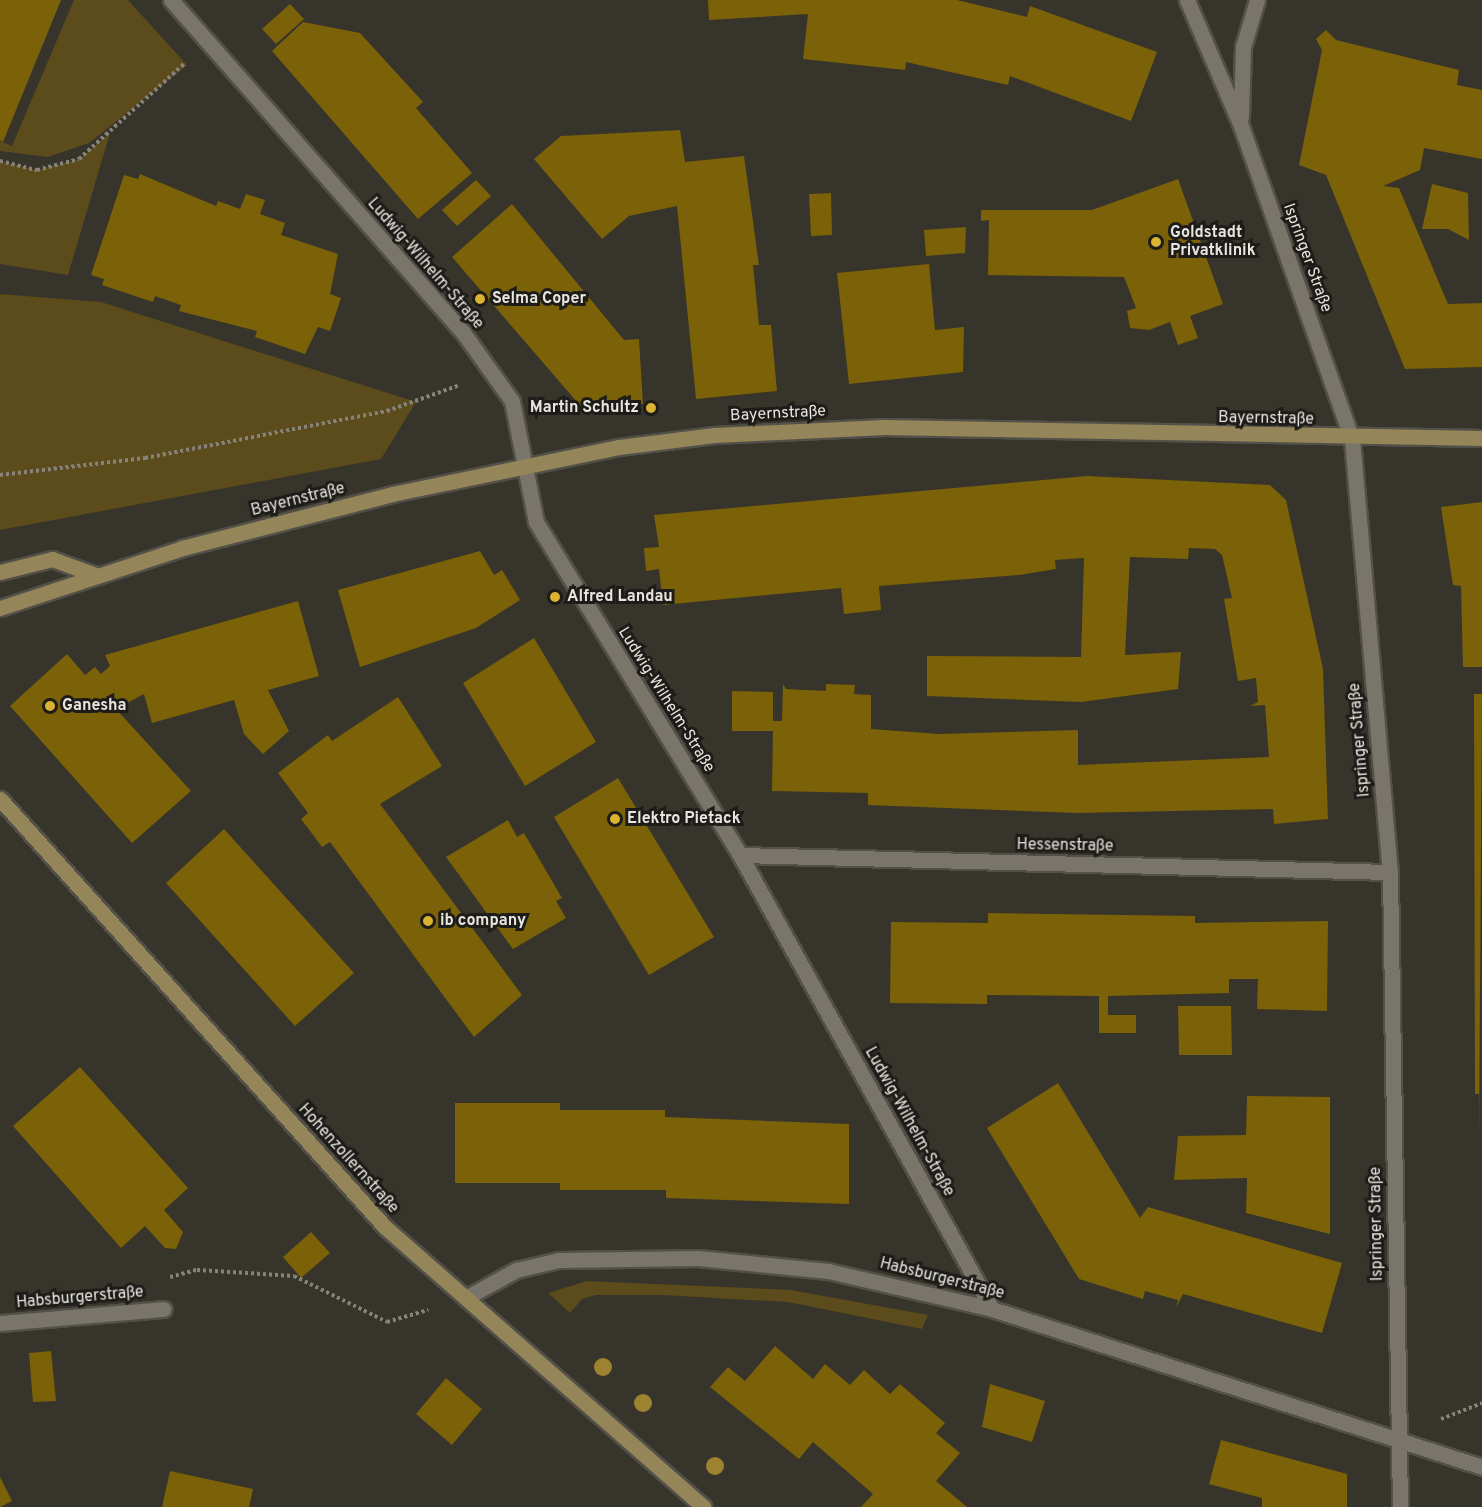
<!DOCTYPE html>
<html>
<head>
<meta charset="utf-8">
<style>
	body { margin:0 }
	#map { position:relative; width:1482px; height:1507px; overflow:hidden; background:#37342b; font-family:Overpass,sans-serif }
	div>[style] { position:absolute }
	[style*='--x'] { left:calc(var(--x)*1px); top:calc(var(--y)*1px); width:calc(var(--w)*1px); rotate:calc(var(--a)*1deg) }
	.green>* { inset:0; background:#5c4b1b }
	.building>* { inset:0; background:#7b6107 }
	.path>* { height:4px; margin-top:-2px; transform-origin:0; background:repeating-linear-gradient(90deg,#86837c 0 3px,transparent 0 6px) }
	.roads { filter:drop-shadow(2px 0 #535049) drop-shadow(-2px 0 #535049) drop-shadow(0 2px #535049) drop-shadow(0 -2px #535049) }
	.street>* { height:15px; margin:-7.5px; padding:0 7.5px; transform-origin:7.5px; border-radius:7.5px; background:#79756b }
	.secondary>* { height:15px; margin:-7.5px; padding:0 7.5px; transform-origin:7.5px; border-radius:7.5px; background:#958659 }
	.trees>* { width:18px; height:18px; margin:-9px; border-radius:50%; background:#9d8230 }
	.dots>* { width:16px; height:16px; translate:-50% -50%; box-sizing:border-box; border:3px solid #1d1c18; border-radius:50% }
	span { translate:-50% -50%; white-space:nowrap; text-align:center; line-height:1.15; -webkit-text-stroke:6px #1d1c18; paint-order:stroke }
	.poi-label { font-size:16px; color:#e7e5df; font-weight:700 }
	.left { translate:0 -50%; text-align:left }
	.right { translate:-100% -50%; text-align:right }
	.street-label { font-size:16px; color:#e7e5df }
</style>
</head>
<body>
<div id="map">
	<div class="green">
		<div style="clip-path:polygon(74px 0,128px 0,187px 65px,89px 143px,48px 157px,0 151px,0 141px,12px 146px)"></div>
		<div style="clip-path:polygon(110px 133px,68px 275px,0 264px,0 161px,37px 170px,79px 159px)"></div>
		<div style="clip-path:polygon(0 294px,101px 302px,416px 402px,381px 459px,0 530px)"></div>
		<div style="clip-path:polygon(587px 1281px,791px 1290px,928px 1315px,922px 1329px,788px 1302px,662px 1295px,596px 1295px,582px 1299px,570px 1313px,548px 1293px)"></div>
	</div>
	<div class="building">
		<div style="clip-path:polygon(0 0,61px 0,3px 142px,0 140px)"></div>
		<div style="clip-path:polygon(708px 0,957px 0,1027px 17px,1030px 6px,1157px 52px,1131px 121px,1010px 76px,1008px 85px,906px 62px,905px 70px,803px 59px,808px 14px,709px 20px)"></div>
		<div style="clip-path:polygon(290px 4px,304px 19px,276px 44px,262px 29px)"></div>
		<div style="clip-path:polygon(303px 22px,360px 33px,423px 102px,416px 108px,472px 173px,418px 219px,272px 51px)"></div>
		<div style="clip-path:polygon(1326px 30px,1336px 40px,1459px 70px,1457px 85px,1482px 90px,1482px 159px,1424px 148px,1420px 170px,1383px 186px,1399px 188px,1448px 304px,1482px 303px,1482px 367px,1405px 369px,1326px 175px,1299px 165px,1322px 50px,1316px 39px)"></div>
		<div style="clip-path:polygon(680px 130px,685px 162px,744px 156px,759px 265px,753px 265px,759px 325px,771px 325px,777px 391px,696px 399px,677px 206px,629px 216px,602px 239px,534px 159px,561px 136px)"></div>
		<div style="clip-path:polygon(140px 174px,216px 206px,218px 201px,240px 209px,246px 194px,265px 200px,260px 214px,285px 223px,281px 235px,338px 254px,330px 294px,341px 298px,330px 331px,318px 327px,305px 354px,255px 337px,257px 331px,179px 311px,181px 305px,155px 296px,153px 302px,102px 285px,104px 279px,91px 275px,124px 175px,138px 179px)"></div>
		<div style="clip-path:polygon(1178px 179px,1223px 304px,1190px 316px,1198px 338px,1178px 345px,1170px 322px,1149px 330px,1130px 328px,1127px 311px,1136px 308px,1124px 277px,988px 275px,989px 220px,981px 221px,981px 210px,1092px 210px)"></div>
		<div style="clip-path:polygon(476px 180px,491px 196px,457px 226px,442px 210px)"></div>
		<div style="clip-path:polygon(1432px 184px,1468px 193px,1469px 240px,1448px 229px,1422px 229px)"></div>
		<div style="clip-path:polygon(831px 193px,832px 235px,811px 236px,809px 194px)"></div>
		<div style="clip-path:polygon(512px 204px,624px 340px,639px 339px,643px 404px,584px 410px,452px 257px)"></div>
		<div style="clip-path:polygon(966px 227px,965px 253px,926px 256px,924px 230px)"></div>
		<div style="clip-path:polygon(929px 264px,935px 330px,964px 327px,963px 372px,849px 384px,837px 273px)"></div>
		<div style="clip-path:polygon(1087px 476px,1270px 485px,1286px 500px,1323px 669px,1328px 819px,1274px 824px,1273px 809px,1077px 813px,868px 805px,868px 793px,772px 791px,773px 731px,732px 731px,732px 691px,773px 692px,773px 721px,782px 721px,783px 684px,786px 689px,826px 691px,826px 684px,855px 685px,854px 694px,871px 695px,871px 729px,939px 734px,1078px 730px,1078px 765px,1269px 757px,1265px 705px,1250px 706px,1258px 702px,1256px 678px,1238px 681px,1224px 599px,1232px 598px,1222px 555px,1215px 549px,1189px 548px,1188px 559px,1130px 557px,1125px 655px,1181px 652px,1178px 689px,1081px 702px,927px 696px,927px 656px,1081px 657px,1084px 558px,1055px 560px,1056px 569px,1019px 575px,879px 586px,881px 610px,844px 614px,841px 588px,663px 605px,659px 569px,646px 571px,644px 548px,659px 547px,654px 515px)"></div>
		<div style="clip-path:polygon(1482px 502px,1482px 667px,1463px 667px,1461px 586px,1453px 585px,1441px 507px)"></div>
		<div style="clip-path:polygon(480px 551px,494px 575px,502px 570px,520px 600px,476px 628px,360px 667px,338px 590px)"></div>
		<div style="clip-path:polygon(298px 601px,319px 676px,268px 690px,289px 731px,263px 754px,244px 734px,234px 700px,152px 723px,144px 694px,116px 709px,191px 791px,132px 843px,10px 706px,67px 654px,85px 675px,95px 667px,101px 674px,110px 666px,105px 655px)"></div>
		<div style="clip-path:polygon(534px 638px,596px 742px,525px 786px,463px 683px)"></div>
		<div style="clip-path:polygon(1474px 694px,1482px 694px,1479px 1142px,1479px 1094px,1475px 1094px)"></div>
		<div style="clip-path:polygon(398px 697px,442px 766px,380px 804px,522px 995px,474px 1037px,330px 842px,322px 847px,301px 819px,308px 813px,278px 773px,328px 735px,332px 741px)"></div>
		<div style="clip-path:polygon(618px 778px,714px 937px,649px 975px,554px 817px)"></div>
		<div style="clip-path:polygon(508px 820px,517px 837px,524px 833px,562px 898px,556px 901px,566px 918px,513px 949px,446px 857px)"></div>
		<div style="clip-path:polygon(224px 829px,354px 973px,295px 1026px,166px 883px)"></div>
		<div style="clip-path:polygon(988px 913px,1195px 916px,1195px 923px,1328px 921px,1327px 1011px,1257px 1009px,1258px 979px,1229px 979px,1229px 993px,1108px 996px,1108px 1015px,1136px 1015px,1136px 1033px,1099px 1033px,1099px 996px,987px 995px,987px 1004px,890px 1003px,891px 922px,988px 923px)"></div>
		<div style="clip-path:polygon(1178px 1006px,1231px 1006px,1232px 1055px,1179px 1055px)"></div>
		<div style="clip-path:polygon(80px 1067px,188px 1188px,164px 1210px,183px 1232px,176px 1249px,165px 1248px,145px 1226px,121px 1248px,13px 1126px)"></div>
		<div style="clip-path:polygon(1058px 1083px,1140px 1218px,1148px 1207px,1342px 1263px,1322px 1333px,1183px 1294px,1176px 1308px,1178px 1300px,1145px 1291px,1143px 1299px,1079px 1279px,987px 1128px)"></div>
		<div style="clip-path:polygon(1247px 1096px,1330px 1097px,1330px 1234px,1246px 1213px,1247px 1178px,1174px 1180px,1178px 1136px,1246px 1135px)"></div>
		<div style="clip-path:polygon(455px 1103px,560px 1103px,560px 1110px,665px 1110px,665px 1117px,849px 1124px,849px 1204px,666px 1198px,666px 1190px,560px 1190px,560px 1183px,455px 1183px)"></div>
		<div style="clip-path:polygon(311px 1232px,330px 1253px,301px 1278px,283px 1257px)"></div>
		<div style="clip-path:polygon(775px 1346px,813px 1379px,825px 1364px,850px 1385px,864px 1370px,890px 1394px,900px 1384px,945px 1423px,936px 1433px,960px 1453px,936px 1481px,967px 1507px,861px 1507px,873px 1494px,813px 1442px,799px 1459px,710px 1387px,728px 1367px,745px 1381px)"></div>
		<div style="clip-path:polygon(51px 1351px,56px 1401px,33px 1402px,29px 1353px)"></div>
		<div style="clip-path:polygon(446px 1378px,482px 1409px,452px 1445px,416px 1414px)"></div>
		<div style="clip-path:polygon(990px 1384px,1045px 1401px,1032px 1442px,982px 1427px)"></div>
		<div style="clip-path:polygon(1221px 1440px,1347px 1474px,1347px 1507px,1262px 1507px,1262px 1498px,1209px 1484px)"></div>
		<div style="clip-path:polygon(170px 1471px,253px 1489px,249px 1507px,162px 1507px)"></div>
		<div style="clip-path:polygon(0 1477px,12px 1501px,0 1507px)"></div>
	</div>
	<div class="path">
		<div style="--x:0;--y:161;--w:38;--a:14"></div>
		<div style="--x:37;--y:170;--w:43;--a:-14.7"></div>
		<div style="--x:79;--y:159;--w:143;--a:-42.2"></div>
		<div style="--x:0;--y:475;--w:146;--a:-6.7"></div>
		<div style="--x:145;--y:458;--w:247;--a:-11"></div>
		<div style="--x:387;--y:411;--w:77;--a:-19.6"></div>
		<div style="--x:170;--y:1277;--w:28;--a:-15"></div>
		<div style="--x:197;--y:1270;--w:97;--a:3.5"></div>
		<div style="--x:294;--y:1276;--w:104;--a:26.3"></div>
		<div style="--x:387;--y:1322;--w:43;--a:-16.3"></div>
		<div style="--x:1441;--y:1419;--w:44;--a:-21.3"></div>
	</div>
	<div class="roads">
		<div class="street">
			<div style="--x:171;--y:0;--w:441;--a:48.7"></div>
			<div style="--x:462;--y:331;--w:86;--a:54.5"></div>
			<div style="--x:512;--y:401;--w:123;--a:78.8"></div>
			<div style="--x:536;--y:522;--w:391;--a:58.5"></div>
			<div style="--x:740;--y:855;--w:519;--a:60.97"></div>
			<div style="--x:1187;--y:0;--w:137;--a:66.8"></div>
			<div style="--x:1241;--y:126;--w:332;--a:70.5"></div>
			<div style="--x:1352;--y:439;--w:435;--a:85"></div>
			<div style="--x:1390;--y:872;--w:635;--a:89.1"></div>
			<div style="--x:1241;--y:117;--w:70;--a:-88.4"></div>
			<div style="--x:1243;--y:47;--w:49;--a:-73.4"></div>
			<div style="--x:740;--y:855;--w:650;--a:1.5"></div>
			<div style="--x:469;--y:1296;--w:54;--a:-29"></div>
			<div style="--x:516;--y:1270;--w:44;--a:-13.1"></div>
			<div style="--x:559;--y:1260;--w:139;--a:-0.8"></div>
			<div style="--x:698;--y:1258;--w:131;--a:5.7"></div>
			<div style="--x:828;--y:1271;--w:168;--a:13"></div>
			<div style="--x:992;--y:1309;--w:515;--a:17.87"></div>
			<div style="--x:0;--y:1323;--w:164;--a:-4.9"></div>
		</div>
		<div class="secondary">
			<div style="--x:0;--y:572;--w:54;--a:-14"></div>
			<div style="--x:52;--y:559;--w:44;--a:20.1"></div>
			<div style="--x:0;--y:608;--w:192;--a:-18.2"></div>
			<div style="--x:182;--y:548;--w:217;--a:-14.4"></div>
			<div style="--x:392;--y:494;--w:232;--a:-11.7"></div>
			<div style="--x:619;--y:447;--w:96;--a:-7.2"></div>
			<div style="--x:714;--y:435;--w:170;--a:-2.7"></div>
			<div style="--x:884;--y:427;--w:598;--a:1.05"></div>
			<div style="--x:0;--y:799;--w:576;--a:48.03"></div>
			<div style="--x:385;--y:1227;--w:424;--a:41.3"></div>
		</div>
	</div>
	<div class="trees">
		<div style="left:603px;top:1367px"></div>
		<div style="left:643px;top:1403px"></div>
		<div style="left:715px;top:1466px"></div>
	</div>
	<div class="dots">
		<div style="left:1156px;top:242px;background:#dcb233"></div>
		<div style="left:480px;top:299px;background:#dcb233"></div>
		<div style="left:651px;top:408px;background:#dcb233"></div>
		<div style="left:555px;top:597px;background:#dcb233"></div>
		<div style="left:50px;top:706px;background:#dcb233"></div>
		<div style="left:615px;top:819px;background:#dcb233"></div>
		<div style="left:428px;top:921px;background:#dcb233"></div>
	</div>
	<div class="poi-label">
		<span class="left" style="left:1170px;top:242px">Goldstadt<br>Privatklinik</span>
		<span class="left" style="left:492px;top:299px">Selma Coper</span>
		<span class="right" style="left:639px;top:408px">Martin Schultz</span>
		<span class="left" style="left:567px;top:597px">Alfred Landau</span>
		<span class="left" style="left:62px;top:706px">Ganesha</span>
		<span class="left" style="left:627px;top:819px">Elektro Pietack</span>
		<span class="left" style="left:440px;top:921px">ib company</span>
	</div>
	<div class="street-label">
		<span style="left:1307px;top:258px;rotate:70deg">Ispringer Straße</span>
		<span style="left:425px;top:264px;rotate:49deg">Ludwig-Wilhelm-Straße</span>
		<span style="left:778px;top:414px;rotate:-3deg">Bayernstraße</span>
		<span style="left:1266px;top:419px;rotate:1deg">Bayernstraße</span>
		<span style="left:298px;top:500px;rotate:-14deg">Bayernstraße</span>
		<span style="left:666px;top:700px;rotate:58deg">Ludwig-Wilhelm-Straße</span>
		<span style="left:1360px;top:740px;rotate:-95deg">Ispringer Straße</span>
		<span style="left:1065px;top:846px;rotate:1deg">Hessenstraße</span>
		<span style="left:909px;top:1122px;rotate:61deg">Ludwig-Wilhelm-Straße</span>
		<span style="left:348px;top:1159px;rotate:48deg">Hohenzollernstraße</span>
		<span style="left:1377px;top:1224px;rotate:-91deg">Ispringer Straße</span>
		<span style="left:942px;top:1279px;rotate:14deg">Habsburgerstraße</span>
		<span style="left:80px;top:1298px;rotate:-5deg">Habsburgerstraße</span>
	</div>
</div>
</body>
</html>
